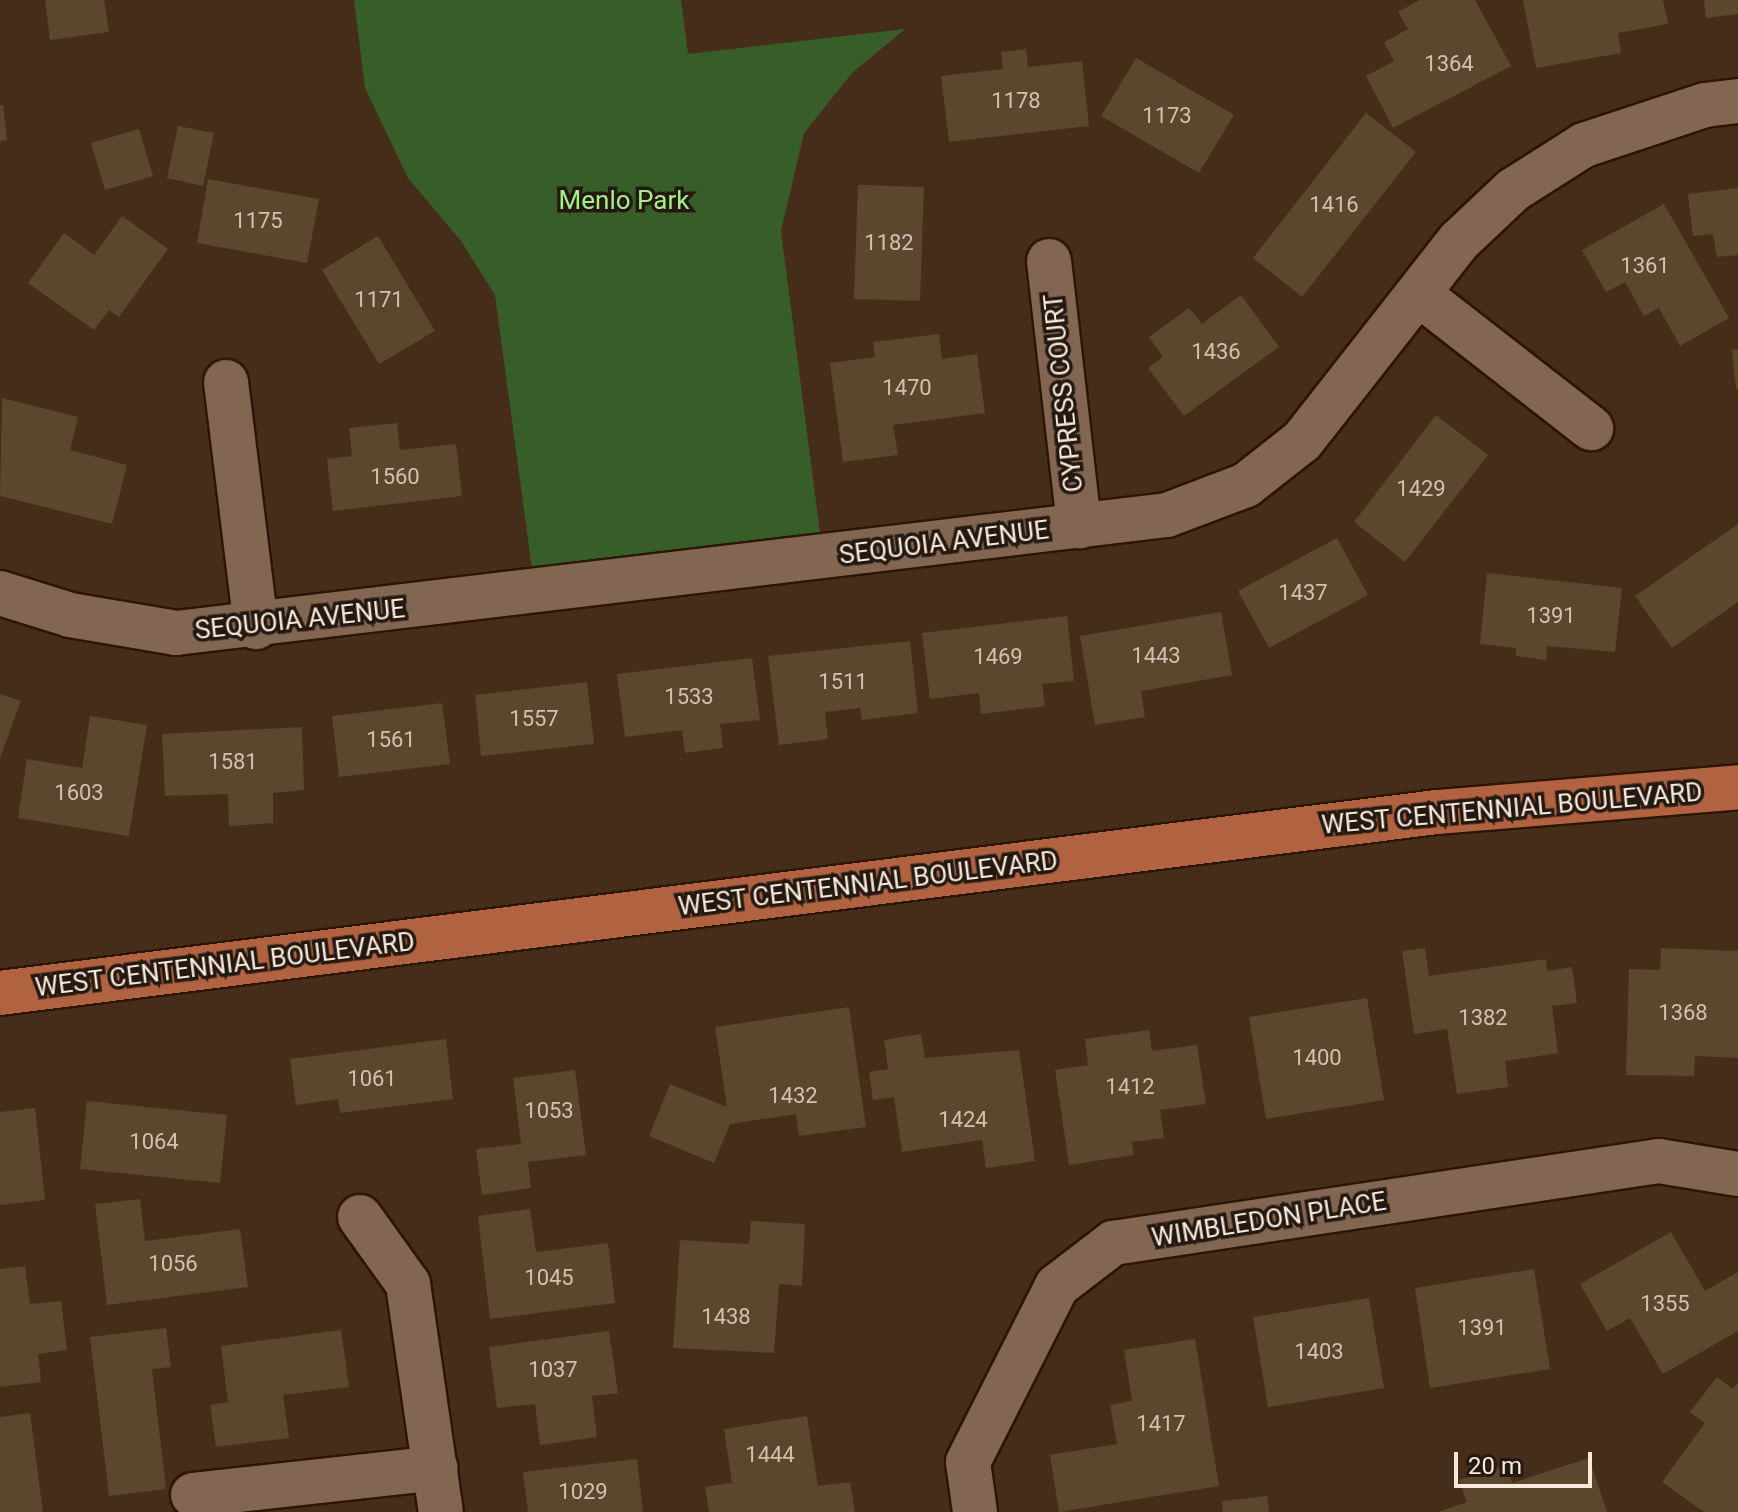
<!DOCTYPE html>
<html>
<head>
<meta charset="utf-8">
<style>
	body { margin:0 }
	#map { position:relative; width:1738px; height:1512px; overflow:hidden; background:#462d1a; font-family:Roboto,sans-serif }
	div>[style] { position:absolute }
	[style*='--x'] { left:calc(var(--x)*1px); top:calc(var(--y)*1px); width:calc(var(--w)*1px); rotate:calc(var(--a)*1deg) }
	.green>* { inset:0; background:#375e28 }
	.building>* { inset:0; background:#5b462e }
	.roads { filter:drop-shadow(2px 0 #2b1503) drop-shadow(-2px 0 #2b1503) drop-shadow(0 2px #2b1503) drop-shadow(0 -2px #2b1503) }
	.minor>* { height:44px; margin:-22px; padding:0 22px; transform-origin:22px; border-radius:22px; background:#826651 }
	.major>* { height:44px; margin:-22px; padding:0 22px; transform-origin:22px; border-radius:22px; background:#b16341 }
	span { translate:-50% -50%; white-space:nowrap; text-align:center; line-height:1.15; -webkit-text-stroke:7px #241910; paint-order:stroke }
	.number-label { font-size:22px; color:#d2c0b1 }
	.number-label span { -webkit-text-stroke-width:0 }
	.park-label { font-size:26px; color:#a4f087 }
	.street-label { font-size:26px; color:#f9e9dd }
	.scale { position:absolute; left:1454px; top:1452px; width:138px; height:36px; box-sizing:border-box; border:4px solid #f9e9dd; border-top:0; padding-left:10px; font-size:24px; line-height:28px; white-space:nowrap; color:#f9e9dd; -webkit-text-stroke:6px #241910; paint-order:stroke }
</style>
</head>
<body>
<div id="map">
	<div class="green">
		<div style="clip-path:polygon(354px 0,681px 0,688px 54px,905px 29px,852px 73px,804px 133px,781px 231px,820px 533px,532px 569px,495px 295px,461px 241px,408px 178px,365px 88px)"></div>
	</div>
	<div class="building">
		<div style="clip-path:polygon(45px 0,104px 0,109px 32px,50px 40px)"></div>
		<div style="clip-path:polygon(1420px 0,1475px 0,1511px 66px,1393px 128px,1366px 76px,1394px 61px,1384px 42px,1408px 29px,1398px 12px)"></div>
		<div style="clip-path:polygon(1523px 0,1663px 0,1668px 24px,1618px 33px,1621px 53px,1536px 68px)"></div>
		<div style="clip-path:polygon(1704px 0,1738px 0,1738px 14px,1706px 18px)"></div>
		<div style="clip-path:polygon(1026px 49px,1028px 67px,1082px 61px,1089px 126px,949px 142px,941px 76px,1003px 69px,1001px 52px)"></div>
		<div style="clip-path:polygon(1136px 58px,1234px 115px,1199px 173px,1101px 116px)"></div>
		<div style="clip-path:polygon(0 105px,3px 105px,7px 140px,0 141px)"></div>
		<div style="clip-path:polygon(1366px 113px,1416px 152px,1302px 297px,1253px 258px)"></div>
		<div style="clip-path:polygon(178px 126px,214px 133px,203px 186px,167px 178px)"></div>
		<div style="clip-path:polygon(139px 129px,153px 176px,105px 190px,91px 143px)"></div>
		<div style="clip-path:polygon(208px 179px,319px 199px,307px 263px,197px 243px)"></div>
		<div style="clip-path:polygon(858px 185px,924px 187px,920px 301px,854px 299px)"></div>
		<div style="clip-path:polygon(1738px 188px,1738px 255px,1717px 257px,1713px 234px,1693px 236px,1688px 194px)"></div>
		<div style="clip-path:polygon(1664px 204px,1729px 318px,1680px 346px,1659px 308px,1644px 316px,1625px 282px,1606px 292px,1582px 250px)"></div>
		<div style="clip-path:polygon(122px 216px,168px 249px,119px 317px,109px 310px,94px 330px,28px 283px,64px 233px,94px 255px)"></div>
		<div style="clip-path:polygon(378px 236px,435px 331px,379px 364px,322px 270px)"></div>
		<div style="clip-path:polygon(1241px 295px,1279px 347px,1184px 416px,1148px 368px,1163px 357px,1149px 337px,1189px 308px,1202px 324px)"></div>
		<div style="clip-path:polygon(939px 334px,942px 359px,977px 354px,985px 413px,893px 425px,898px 455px,843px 462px,830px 363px,875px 357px,873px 342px)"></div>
		<div style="clip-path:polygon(1738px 349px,1738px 389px,1736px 389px,1732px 350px)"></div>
		<div style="clip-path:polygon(2px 398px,78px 417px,70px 450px,127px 465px,112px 524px,0 496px)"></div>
		<div style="clip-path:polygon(1436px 415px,1488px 455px,1405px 562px,1354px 522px)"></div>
		<div style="clip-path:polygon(397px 423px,400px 450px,456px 444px,462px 496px,333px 511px,327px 459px,352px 456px,349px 428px)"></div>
		<div style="clip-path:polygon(1738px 524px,1738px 602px,1672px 648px,1635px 596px)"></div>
		<div style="clip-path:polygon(1337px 538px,1368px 595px,1269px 648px,1238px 591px)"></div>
		<div style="clip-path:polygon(1487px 573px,1622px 588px,1615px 652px,1547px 646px,1546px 660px,1516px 656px,1516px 648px,1480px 644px)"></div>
		<div style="clip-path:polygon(1221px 612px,1232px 675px,1141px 691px,1145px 717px,1095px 725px,1080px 636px)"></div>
		<div style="clip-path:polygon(1067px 616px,1074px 681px,1042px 684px,1045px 706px,981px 714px,979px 693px,930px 699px,922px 633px)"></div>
		<div style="clip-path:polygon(910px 641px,918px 713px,862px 720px,860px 708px,825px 712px,828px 739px,779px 745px,768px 656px)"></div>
		<div style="clip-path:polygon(752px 658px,760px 720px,720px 724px,723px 748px,685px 753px,682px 730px,625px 737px,617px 674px)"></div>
		<div style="clip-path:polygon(587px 682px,594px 744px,481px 756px,475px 695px)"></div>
		<div style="clip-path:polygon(0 694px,21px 701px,0 758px)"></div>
		<div style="clip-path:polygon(442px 703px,450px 764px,339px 777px,332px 716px)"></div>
		<div style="clip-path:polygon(90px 716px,147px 725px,129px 836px,18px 818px,27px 759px,82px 768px)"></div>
		<div style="clip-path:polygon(302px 727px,304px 790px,273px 793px,273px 823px,229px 826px,228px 794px,165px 796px,162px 734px)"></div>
		<div style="clip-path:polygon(1425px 948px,1429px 976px,1546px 959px,1547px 971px,1572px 967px,1577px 1003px,1552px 1006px,1558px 1053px,1505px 1061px,1508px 1087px,1457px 1094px,1447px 1029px,1414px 1034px,1402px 951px)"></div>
		<div style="clip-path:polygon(1661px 948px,1738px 951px,1738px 1058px,1695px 1056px,1694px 1076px,1626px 1075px,1629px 969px,1660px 970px)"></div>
		<div style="clip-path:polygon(1367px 998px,1384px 1100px,1266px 1119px,1249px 1017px)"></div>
		<div style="clip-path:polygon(849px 1007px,866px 1127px,799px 1136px,796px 1114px,730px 1124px,714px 1163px,649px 1136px,670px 1084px,727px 1107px,715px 1027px)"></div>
		<div style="clip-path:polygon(1149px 1030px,1152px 1051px,1197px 1045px,1206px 1104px,1160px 1110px,1164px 1138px,1132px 1142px,1134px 1155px,1069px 1165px,1055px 1070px,1088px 1065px,1085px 1039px)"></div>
		<div style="clip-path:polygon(921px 1034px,925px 1058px,1019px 1050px,1035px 1161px,986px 1168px,982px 1140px,902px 1152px,894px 1097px,873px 1100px,869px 1072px,888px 1069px,884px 1040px)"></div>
		<div style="clip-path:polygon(446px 1039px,453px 1099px,340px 1113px,338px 1099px,296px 1105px,290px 1059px)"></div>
		<div style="clip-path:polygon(575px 1070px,586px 1155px,528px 1162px,531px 1188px,482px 1195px,476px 1149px,521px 1144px,513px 1078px)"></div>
		<div style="clip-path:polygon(87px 1101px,227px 1115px,220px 1183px,80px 1169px)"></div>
		<div style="clip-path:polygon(35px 1108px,45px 1200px,0 1205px,0 1112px)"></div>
		<div style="clip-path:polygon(140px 1199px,145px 1241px,240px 1229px,248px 1287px,107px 1305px,95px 1204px)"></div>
		<div style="clip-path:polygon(530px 1209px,536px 1252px,608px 1243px,615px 1303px,490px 1319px,478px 1216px)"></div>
		<div style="clip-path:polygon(751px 1221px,805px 1224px,802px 1286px,779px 1284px,774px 1353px,673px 1348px,680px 1240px,749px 1244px)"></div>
		<div style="clip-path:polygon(1671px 1232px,1705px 1291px,1738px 1272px,1738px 1331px,1663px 1374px,1630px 1318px,1607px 1331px,1580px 1284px)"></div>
		<div style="clip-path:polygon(25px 1266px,30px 1304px,61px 1301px,67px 1350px,38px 1354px,41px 1382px,0 1387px,0 1269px)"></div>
		<div style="clip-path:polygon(1534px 1269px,1550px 1369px,1430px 1388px,1415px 1288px)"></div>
		<div style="clip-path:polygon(1369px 1298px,1384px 1388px,1268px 1407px,1253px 1317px)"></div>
		<div style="clip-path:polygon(166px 1328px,171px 1367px,152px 1369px,166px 1489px,109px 1496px,90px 1337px)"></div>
		<div style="clip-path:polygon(341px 1330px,349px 1387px,283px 1395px,289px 1438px,216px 1447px,210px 1405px,228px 1402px,221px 1346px)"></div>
		<div style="clip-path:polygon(609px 1331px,618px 1393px,592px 1396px,597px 1437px,540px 1445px,535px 1404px,497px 1408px,489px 1347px)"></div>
		<div style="clip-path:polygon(1195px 1339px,1219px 1486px,1059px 1512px,1050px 1455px,1117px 1444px,1110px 1405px,1132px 1401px,1124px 1350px)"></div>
		<div style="clip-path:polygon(1717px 1377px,1733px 1389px,1738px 1382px,1738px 1512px,1704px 1512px,1662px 1482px,1705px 1423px,1690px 1412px)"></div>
		<div style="clip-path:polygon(30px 1413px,43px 1512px,0 1512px,0 1417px)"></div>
		<div style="clip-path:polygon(807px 1416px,818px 1486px,850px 1482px,855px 1512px,709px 1512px,705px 1487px,732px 1483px,724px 1429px)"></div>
		<div style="clip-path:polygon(1589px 1458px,1607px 1512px,1438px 1512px,1467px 1502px,1459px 1480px,1507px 1465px,1512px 1483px)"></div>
		<div style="clip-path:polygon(637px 1459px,643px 1512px,528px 1512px,523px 1472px)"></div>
		<div style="clip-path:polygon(1267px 1496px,1269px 1512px,1223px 1512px,1222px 1501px)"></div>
	</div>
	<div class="roads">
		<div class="minor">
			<div style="--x:1049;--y:261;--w:267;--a:83.5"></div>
			<div style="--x:1420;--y:295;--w:217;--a:37.9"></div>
			<div style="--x:226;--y:382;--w:247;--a:83"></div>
			<div style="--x:0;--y:593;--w:73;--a:17.4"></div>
			<div style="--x:70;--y:615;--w:108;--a:9.6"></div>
			<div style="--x:176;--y:633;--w:998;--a:-6.79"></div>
			<div style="--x:1167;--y:515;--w:85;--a:-20.8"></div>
			<div style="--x:1246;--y:485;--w:71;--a:-38.2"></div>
			<div style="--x:1302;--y:441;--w:254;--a:-51.9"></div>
			<div style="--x:1459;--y:241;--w:74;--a:-43.4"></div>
			<div style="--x:1513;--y:190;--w:84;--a:-32.4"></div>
			<div style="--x:1584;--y:145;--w:127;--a:-18.3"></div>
			<div style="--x:1705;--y:105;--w:33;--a:-7"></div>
			<div style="--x:360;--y:1217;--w:82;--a:54.4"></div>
			<div style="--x:408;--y:1284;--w:230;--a:81.8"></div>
			<div style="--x:193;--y:1495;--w:244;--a:-6.3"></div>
			<div style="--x:975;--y:1512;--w:50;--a:-98"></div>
			<div style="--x:968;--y:1462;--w:197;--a:-63.2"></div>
			<div style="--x:1057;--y:1286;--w:71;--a:-37.5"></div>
			<div style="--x:1113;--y:1243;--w:552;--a:-8.54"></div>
			<div style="--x:1659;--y:1161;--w:80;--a:9.3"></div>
		</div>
		<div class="major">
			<div style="--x:0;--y:993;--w:1448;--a:-7.18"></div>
			<div style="--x:1437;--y:812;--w:302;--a:-4.7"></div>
		</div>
	</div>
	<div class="number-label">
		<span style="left:1449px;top:64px">1364</span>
		<span style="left:1016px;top:101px">1178</span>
		<span style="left:1167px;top:116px">1173</span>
		<span style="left:1334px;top:205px">1416</span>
		<span style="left:258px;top:221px">1175</span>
		<span style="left:889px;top:243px">1182</span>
		<span style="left:1645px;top:266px">1361</span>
		<span style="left:379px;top:300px">1171</span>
		<span style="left:1216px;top:352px">1436</span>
		<span style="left:907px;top:388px">1470</span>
		<span style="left:395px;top:477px">1560</span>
		<span style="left:1421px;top:489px">1429</span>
		<span style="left:1303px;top:593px">1437</span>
		<span style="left:1551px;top:616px">1391</span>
		<span style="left:1156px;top:656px">1443</span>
		<span style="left:998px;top:657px">1469</span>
		<span style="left:843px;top:682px">1511</span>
		<span style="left:689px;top:697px">1533</span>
		<span style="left:534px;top:719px">1557</span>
		<span style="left:391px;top:740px">1561</span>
		<span style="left:233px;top:762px">1581</span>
		<span style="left:79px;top:793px">1603</span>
		<span style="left:1683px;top:1013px">1368</span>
		<span style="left:1483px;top:1018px">1382</span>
		<span style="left:1317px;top:1058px">1400</span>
		<span style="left:372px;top:1079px">1061</span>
		<span style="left:1130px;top:1087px">1412</span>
		<span style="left:793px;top:1096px">1432</span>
		<span style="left:549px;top:1111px">1053</span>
		<span style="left:963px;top:1120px">1424</span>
		<span style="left:154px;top:1142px">1064</span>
		<span style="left:173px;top:1264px">1056</span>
		<span style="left:549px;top:1278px">1045</span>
		<span style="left:1665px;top:1304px">1355</span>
		<span style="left:726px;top:1317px">1438</span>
		<span style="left:1482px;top:1328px">1391</span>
		<span style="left:1319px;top:1352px">1403</span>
		<span style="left:553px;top:1370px">1037</span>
		<span style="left:1161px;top:1424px">1417</span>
		<span style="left:770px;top:1455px">1444</span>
		<span style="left:583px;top:1492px">1029</span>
	</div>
	<div class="park-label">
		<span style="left:624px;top:201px">Menlo Park</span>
	</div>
	<div class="street-label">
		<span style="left:1064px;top:393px;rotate:-96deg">CYPRESS COURT</span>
		<span style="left:944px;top:543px;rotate:-7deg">SEQUOIA AVENUE</span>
		<span style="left:300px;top:620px;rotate:-6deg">SEQUOIA AVENUE</span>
		<span style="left:1512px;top:809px;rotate:-5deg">WEST CENTENNIAL BOULEVARD</span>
		<span style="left:868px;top:884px;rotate:-7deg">WEST CENTENNIAL BOULEVARD</span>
		<span style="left:225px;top:965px;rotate:-7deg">WEST CENTENNIAL BOULEVARD</span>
		<span style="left:1269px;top:1220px;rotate:-9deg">WIMBLEDON PLACE</span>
	</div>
	<div class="scale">20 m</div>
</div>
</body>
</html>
